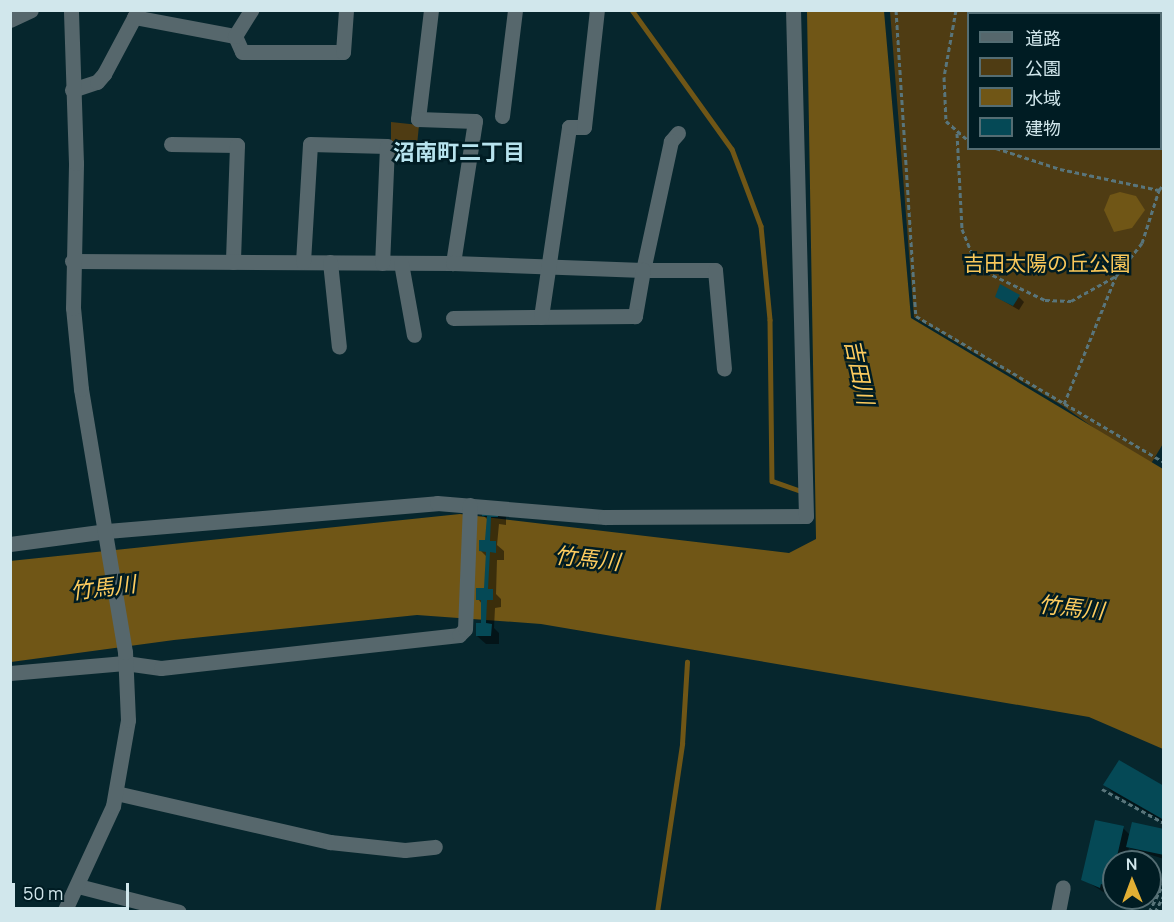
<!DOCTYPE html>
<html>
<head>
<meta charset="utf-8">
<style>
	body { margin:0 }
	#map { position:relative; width:1174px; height:922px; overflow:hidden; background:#06262d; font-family:Manrope,"Noto Sans JP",sans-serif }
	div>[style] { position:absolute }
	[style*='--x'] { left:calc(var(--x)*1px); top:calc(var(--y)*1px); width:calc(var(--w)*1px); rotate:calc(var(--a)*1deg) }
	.green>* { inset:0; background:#4f3c13 }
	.water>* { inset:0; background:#705616 }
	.shadow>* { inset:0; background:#0007 }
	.stream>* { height:4.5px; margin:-2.25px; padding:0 2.25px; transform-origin:2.25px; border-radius:2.25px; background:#705616 }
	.building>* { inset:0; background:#054956 }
	.path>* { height:3px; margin-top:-1.5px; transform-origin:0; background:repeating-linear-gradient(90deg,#59757b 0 4.5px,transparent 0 7.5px) }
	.minor>* { height:15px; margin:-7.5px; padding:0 7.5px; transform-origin:7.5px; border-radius:7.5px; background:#56676c }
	span { translate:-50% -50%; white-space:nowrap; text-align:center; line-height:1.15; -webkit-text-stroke:5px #001c23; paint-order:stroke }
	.park-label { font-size:21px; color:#f8c75a }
	.neighbourhood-label { font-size:22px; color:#b7e3ee; font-weight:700 }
	.water-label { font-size:22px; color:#fdcc5f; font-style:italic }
	.frame { position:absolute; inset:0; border:12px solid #d1e7ec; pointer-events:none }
	.legend { position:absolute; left:967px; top:12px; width:195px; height:138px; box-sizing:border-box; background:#001c23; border:2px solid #546d73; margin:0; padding:8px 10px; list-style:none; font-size:18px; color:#d1e7ec }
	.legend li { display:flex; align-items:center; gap:12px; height:30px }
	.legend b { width:30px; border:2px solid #546d73 }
	.north { position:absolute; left:1102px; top:850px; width:60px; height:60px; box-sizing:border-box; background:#001c23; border:2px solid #546d73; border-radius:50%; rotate:359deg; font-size:16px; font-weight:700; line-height:24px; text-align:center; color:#d1e7ec }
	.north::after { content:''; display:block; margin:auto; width:21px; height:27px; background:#e2af34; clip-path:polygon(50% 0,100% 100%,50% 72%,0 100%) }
	.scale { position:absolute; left:12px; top:883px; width:117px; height:27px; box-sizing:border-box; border:3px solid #d1e7ec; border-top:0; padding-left:8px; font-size:18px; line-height:21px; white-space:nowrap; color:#d1e7ec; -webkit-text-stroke:4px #001c23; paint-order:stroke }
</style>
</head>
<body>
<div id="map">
	<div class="green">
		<div style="clip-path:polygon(evenodd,890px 11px,1163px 11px,1164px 442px,1149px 467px,1063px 406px,914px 317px,890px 11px,968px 14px,1160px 14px,1160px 148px,968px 148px,968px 14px)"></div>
		<div style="clip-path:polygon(391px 122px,419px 125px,416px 156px,391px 155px)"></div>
	</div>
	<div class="water">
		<div style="clip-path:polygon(807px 11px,884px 11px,911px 318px,1163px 469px,1163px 749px,1089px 717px,541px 624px,417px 615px,174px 640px,11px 662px,10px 561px,460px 514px,789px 553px,816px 539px)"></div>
		<div style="clip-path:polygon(1120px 192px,1136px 196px,1145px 210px,1132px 228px,1114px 232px,1104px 210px,1110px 195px)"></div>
	</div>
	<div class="shadow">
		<div style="clip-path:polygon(997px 297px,1019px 297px,1024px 302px,1019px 310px)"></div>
		<div style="clip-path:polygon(483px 515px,506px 515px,506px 525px,499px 524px,497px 545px,504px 551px,504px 560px,497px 560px,496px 594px,501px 599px,501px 607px,495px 608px,494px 628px,499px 633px,499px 644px,486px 644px,477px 636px,483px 625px,483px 605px,478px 599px,486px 590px,487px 557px,481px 551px,487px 542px,488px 520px)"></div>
		<div style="clip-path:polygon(1105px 785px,1164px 787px,1164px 822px,1113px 793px)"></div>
		<div style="clip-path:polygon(1123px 828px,1130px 835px,1164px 831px,1164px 859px,1129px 848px,1125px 862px,1114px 862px,1114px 893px,1109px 892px,1108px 895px,1083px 879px)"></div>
	</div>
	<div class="stream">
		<div style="--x:632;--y:10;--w:171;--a:54.3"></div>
		<div style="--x:732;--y:149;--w:82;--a:69.4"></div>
		<div style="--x:761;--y:226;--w:94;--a:84.5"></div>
		<div style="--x:770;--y:320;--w:161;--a:89.3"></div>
		<div style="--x:772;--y:481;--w:31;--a:19"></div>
		<div style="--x:657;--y:912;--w:170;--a:-81.5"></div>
		<div style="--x:682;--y:744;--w:82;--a:-86.5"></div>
	</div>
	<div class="building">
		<div style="clip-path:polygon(1000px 284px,1020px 295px,1013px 306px,995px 297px)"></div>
		<div style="clip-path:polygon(481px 504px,498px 505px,498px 517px,491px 517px,490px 541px,496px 541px,496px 553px,490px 552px,488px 589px,493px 589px,493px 600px,487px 600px,486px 623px,492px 624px,491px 636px,476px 636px,476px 623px,481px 623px,481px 600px,476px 600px,476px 588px,484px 588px,486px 552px,479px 551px,479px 540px,485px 540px,487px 516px,482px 516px)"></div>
		<div style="clip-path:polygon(1119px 760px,1164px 786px,1164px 820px,1103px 785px)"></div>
		<div style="clip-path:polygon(1095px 820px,1124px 826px,1110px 887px,1101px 884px,1100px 888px,1081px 880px)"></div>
		<div style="clip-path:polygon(1132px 822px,1164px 829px,1164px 855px,1126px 847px)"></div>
	</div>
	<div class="path">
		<div style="--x:896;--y:10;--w:307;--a:86.3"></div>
		<div style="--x:916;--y:316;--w:288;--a:30.5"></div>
		<div style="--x:956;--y:10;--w:68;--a:100.2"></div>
		<div style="--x:944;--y:77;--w:44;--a:87.4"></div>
		<div style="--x:946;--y:121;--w:29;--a:41"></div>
		<div style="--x:957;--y:133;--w:96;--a:87"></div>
		<div style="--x:962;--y:229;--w:27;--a:68"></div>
		<div style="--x:972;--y:254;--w:23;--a:52"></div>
		<div style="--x:986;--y:272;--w:65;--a:25.4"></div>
		<div style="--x:1045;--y:300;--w:26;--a:2"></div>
		<div style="--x:1071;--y:301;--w:51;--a:-29.1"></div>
		<div style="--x:1116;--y:276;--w:42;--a:-51.8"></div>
		<div style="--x:1142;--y:243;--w:56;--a:-72.2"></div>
		<div style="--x:996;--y:148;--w:67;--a:18.2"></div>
		<div style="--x:1060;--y:169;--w:101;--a:12"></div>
		<div style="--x:1159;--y:190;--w:8;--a:-50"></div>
		<div style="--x:1064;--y:404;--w:138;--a:-67.9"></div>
		<div style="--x:1102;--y:789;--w:71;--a:28.7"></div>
		<div style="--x:1149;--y:912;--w:33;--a:-63"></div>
		<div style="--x:1155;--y:912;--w:19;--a:-62"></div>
	</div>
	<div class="minor">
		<div style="--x:431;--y:10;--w:110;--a:96.8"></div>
		<div style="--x:418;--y:119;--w:57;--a:2"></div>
		<div style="--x:475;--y:121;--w:144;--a:98.8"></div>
		<div style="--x:134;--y:17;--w:103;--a:10.7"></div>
		<div style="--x:10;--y:20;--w:23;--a:-25"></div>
		<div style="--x:235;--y:36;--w:17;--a:66"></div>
		<div style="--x:242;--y:52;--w:101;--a:0"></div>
		<div style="--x:343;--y:52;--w:42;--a:-85.9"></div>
		<div style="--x:235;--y:36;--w:31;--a:-58"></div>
		<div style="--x:72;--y:90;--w:26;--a:-18"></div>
		<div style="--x:97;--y:82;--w:11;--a:-49"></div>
		<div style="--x:104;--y:74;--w:72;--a:-62"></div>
		<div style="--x:502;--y:116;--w:107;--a:-83"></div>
		<div style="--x:678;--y:133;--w:11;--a:131"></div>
		<div style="--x:671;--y:141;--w:132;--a:102.2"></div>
		<div style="--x:643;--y:270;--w:72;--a:0"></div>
		<div style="--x:715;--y:270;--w:99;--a:84.8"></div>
		<div style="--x:171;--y:144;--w:66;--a:0.9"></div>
		<div style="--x:237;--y:145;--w:117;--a:92"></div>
		<div style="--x:72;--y:261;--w:381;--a:0.3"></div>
		<div style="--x:453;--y:263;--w:190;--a:2.1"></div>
		<div style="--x:643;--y:270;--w:47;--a:99.9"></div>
		<div style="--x:635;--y:316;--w:182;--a:179.4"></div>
		<div style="--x:303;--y:262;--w:118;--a:-86.6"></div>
		<div style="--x:310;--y:144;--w:77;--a:1.5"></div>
		<div style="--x:387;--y:146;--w:117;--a:92.4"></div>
		<div style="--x:330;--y:262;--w:85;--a:84"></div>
		<div style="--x:401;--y:263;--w:73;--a:79.8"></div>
		<div style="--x:541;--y:317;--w:192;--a:-81.6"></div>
		<div style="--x:569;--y:127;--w:15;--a:0"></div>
		<div style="--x:584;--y:127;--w:118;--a:-83.7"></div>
		<div style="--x:10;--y:544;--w:98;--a:-7.6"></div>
		<div style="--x:107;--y:531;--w:331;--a:-4.8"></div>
		<div style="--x:437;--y:503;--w:169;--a:4.8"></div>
		<div style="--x:605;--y:517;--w:201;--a:-0.3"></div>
		<div style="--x:806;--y:516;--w:506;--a:-91.47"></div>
		<div style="--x:10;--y:673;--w:115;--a:-5"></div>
		<div style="--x:125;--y:663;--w:36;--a:8"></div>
		<div style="--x:161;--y:668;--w:300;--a:-6.3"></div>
		<div style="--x:459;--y:635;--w:8;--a:-45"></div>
		<div style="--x:465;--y:629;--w:124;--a:-87.7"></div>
		<div style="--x:116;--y:793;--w:220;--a:12.9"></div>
		<div style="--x:330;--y:842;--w:75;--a:6.1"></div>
		<div style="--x:405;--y:850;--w:30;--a:-6"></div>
		<div style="--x:78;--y:886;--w:104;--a:14.4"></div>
		<div style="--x:64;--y:912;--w:117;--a:-65.2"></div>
		<div style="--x:113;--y:806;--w:87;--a:-80.1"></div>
		<div style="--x:128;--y:720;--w:68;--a:-92.5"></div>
		<div style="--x:125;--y:652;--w:267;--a:-99.5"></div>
		<div style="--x:81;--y:389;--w:81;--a:-95.6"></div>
		<div style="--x:73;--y:308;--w:145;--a:-88.8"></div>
		<div style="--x:76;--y:163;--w:153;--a:-91.9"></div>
		<div style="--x:1058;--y:912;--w:25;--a:-79"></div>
	</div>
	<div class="park-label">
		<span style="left:1047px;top:263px">吉田太陽の丘公園</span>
	</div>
	<div class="neighbourhood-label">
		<span style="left:459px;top:153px">沼南町二丁目</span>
	</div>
	<div class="water-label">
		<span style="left:859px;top:372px;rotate:78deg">吉田川</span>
		<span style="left:587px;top:559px;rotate:6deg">竹馬川</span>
		<span style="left:103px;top:588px;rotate:-7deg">竹馬川</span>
		<span style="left:1071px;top:608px;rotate:6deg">竹馬川</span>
	</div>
	<div class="frame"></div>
	<ul class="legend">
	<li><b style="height:8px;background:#56676c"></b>道路</li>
	<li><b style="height:16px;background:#4f3c13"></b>公園</li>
	<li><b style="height:16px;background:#705616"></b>水域</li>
	<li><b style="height:16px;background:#054956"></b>建物</li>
	</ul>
	<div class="north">N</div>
	<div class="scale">50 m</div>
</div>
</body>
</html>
